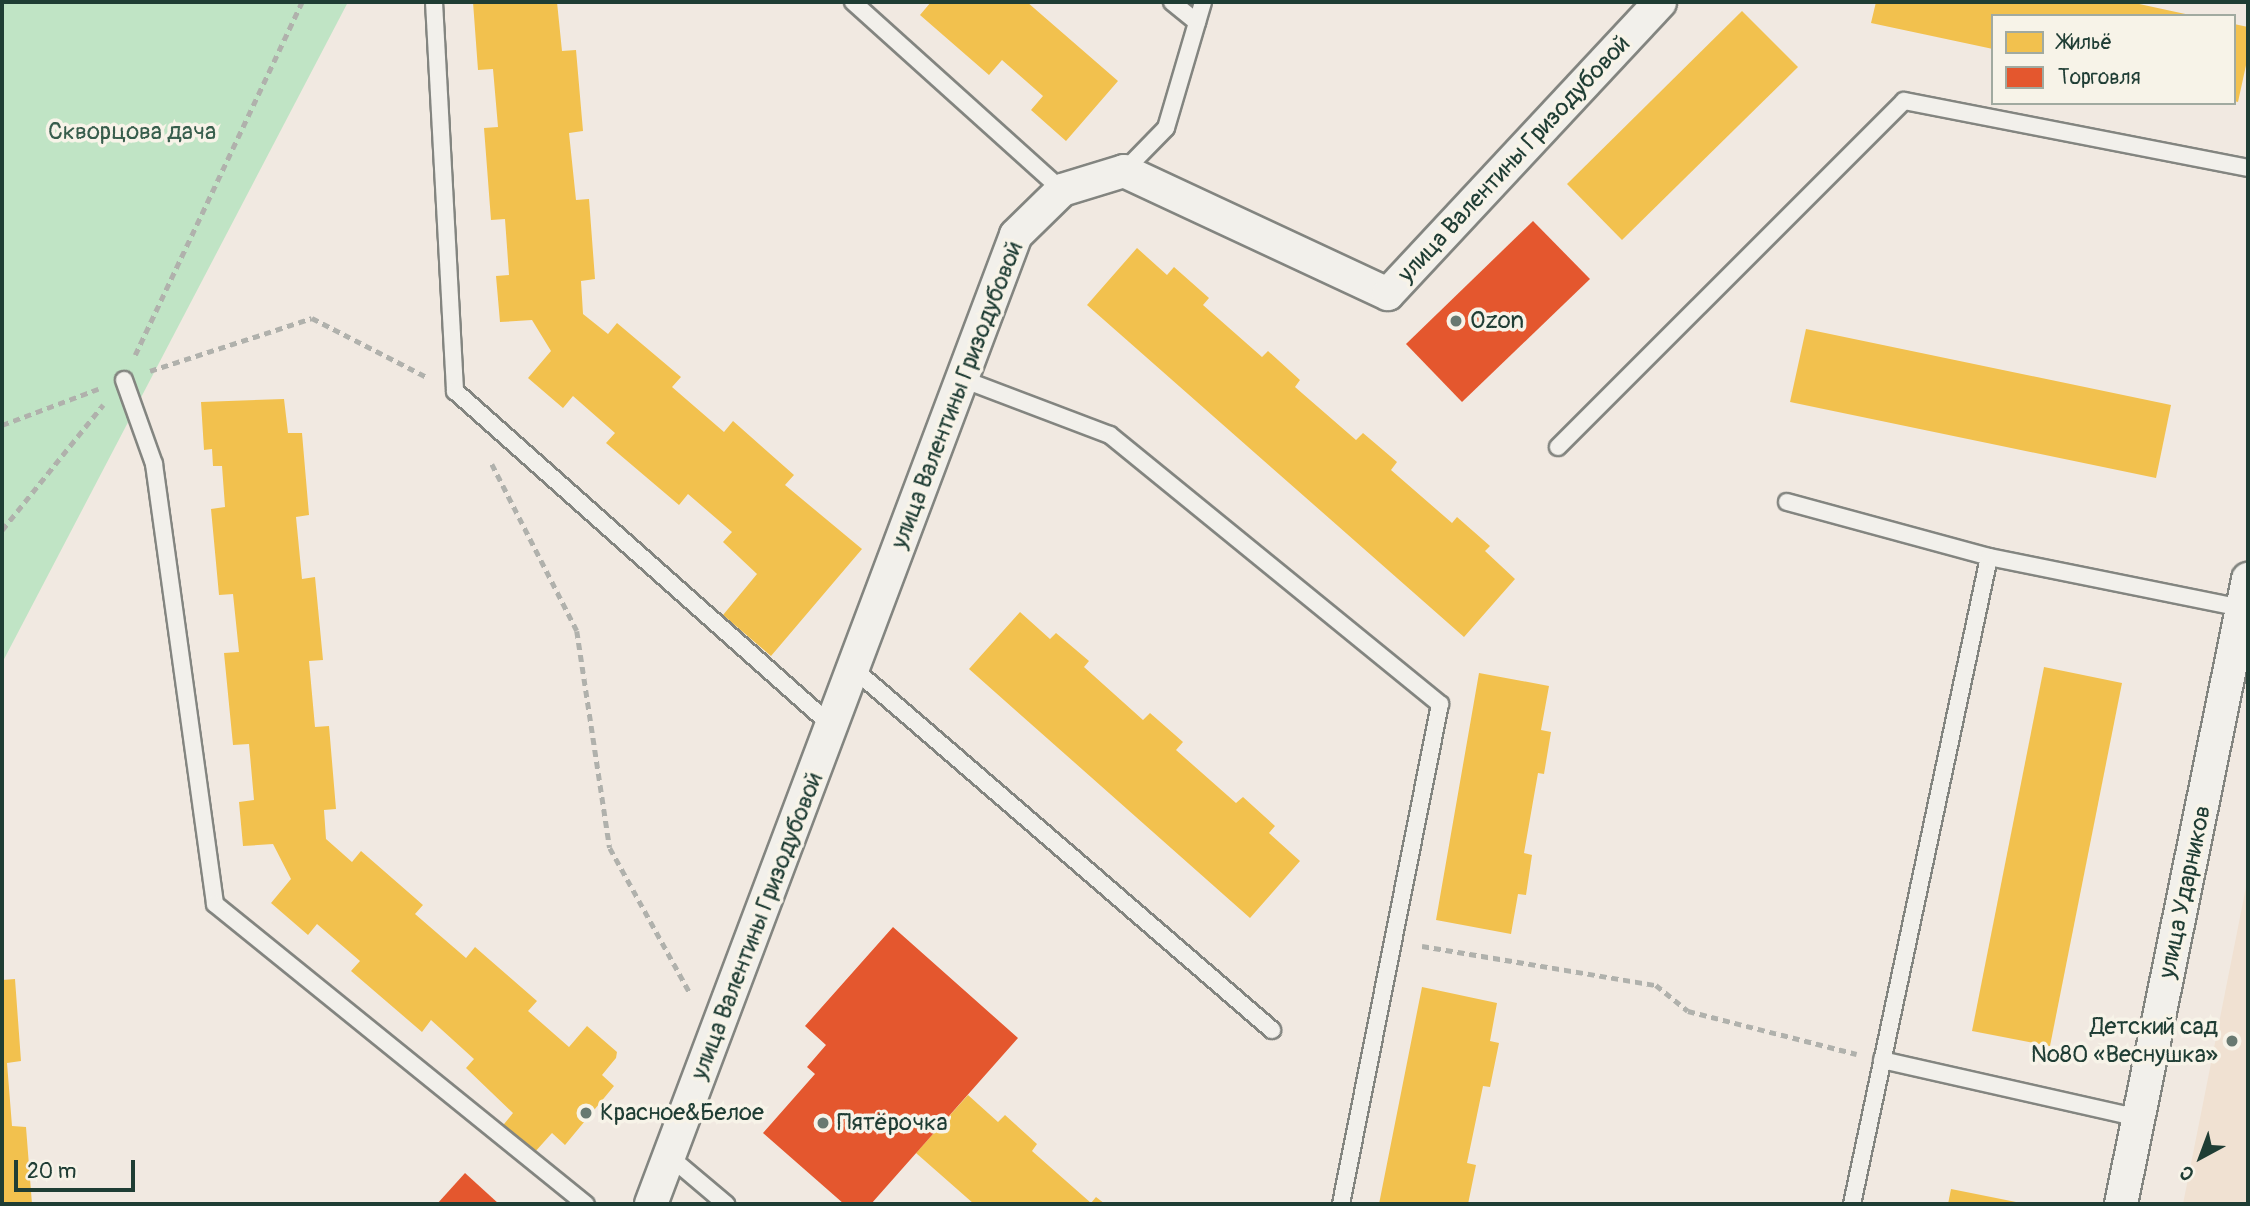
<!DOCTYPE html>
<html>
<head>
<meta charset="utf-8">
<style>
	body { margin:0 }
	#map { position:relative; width:2250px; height:1206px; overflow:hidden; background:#f1e9e1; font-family:Pangolin,sans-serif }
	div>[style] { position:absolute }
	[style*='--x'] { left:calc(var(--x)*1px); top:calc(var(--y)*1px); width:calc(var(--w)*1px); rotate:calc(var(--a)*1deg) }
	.built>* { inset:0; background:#f0e1d2 }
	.green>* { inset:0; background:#c0e4c5 }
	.homes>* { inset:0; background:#f2c14e }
	.shops>* { inset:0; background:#e4572e }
	.path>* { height:4.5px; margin-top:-2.25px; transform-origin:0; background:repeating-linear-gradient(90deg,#b0b1ac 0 7px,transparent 0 12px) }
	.roads { filter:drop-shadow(2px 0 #838580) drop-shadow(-2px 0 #838580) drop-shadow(0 2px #838580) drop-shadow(0 -2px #838580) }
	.lane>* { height:16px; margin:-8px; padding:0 8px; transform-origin:8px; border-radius:8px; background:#f2f0eb }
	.street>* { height:32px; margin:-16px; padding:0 16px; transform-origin:16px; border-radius:16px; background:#f2f0eb }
	.dots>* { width:19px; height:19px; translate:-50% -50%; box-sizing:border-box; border:4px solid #f7f3e8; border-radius:50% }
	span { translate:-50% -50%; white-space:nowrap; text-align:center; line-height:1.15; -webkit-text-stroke:7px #f7f3e8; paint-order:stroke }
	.park-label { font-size:24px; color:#375d4c }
	.street-label { font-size:24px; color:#1f3d34 }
	.poi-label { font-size:24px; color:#1f3d34 }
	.left { translate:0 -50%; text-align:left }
	.right { translate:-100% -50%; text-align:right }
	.frame { position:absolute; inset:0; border:4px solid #1f3d34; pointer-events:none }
	.legend { position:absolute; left:1991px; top:14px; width:245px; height:91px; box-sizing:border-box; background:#f7f3e8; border:2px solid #a1aaa0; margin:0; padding:9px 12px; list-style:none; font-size:21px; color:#1f3d34 }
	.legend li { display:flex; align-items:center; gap:14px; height:35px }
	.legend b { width:35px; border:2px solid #a1aaa0 }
	.north { position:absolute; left:2166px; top:1122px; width:70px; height:70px; -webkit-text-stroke:5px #f7f3e8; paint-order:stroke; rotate:221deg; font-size:19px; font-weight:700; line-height:28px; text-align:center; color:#1f3d34 }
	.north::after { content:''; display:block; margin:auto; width:24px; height:32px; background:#1f3d34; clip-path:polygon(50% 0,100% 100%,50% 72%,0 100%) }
	.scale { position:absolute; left:14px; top:1160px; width:121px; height:32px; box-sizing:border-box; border:4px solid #1f3d34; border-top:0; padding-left:9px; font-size:21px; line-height:24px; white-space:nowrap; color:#1f3d34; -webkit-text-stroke:5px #f7f3e8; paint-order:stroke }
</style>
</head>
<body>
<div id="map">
	<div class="built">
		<div style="clip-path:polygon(2248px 877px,2248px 1204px,2183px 1204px)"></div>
	</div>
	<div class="green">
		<div style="clip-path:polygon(2px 2px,348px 2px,2px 663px)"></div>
	</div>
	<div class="homes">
		<div style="clip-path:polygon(473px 2px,557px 2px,562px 51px,576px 50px,583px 131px,569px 133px,576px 200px,589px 199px,595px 279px,581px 281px,583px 314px,608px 334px,617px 323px,681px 377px,672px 387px,724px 432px,733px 421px,794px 475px,785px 485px,862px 549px,771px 656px,723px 615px,757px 574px,723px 542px,732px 532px,688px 494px,679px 505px,606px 443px,615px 433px,573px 396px,563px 408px,528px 378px,551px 351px,532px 320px,500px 322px,496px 276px,509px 275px,505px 219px,491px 220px,484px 128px,498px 127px,493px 69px,478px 70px)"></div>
		<div style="clip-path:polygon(931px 2px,1027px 2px,1118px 81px,1066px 141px,1031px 110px,1043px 96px,1002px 60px,989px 75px,920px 15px)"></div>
		<div style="clip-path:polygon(1876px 2px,2130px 2px,2190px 15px,1993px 16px,1993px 49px,1871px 23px)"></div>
		<div style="clip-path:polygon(1742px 11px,1798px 67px,1622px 240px,1567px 184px)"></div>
		<div style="clip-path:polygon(2234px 24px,2248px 27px,2248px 56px,2238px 102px,2234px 101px)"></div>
		<div style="clip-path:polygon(1137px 248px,1167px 275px,1174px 267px,1209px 298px,1203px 305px,1262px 357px,1268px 351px,1300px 380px,1295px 387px,1356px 440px,1363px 433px,1397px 462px,1391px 470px,1452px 523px,1457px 517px,1490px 546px,1485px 551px,1515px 579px,1464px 637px,1087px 305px)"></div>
		<div style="clip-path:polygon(1806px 329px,2171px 405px,2156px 478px,1790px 402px)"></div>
		<div style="clip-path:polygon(284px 399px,288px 433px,302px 433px,309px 515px,296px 517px,302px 579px,315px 577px,323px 660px,309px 661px,315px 727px,329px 726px,336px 809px,324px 810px,326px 839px,352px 862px,361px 851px,423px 905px,415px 914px,466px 958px,475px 947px,537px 1001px,528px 1011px,569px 1047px,587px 1026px,617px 1052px,616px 1058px,602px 1075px,614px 1086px,565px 1145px,552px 1133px,534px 1153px,500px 1129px,513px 1113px,466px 1068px,474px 1059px,431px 1020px,422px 1032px,351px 971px,360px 961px,317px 924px,308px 935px,271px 903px,291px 879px,273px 844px,243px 846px,239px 802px,254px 800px,249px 744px,233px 745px,224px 653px,239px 652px,233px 594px,219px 595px,211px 509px,225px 507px,222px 466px,213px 466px,212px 449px,204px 450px,201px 402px)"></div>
		<div style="clip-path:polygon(1020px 612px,1050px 639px,1056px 633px,1089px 661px,1084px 667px,1143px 720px,1150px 713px,1183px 742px,1176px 750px,1236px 803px,1243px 797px,1275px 826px,1269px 833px,1300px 861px,1250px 918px,969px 669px)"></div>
		<div style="clip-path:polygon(2044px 667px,2122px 683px,2050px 1046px,1972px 1031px)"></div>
		<div style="clip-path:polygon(1479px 673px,1549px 686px,1541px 730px,1551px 732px,1544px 774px,1538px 773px,1524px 853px,1532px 855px,1526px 895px,1518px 894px,1511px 934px,1436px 920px)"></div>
		<div style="clip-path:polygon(15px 979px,21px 1061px,7px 1063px,12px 1126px,26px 1127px,32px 1204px,2px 1204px,2px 980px)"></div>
		<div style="clip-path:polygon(1422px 987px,1497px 1003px,1490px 1041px,1499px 1043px,1490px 1087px,1483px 1086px,1467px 1163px,1476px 1165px,1468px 1204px,1379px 1204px)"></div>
		<div style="clip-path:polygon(968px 1095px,998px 1122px,1005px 1115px,1037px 1144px,1032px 1151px,1091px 1203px,1096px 1197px,1105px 1204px,974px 1204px,916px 1153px)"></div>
		<div style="clip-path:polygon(1951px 1189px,2021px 1203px,2021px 1204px,1948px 1204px)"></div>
	</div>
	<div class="shops">
		<div style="clip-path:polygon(1533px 221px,1590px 279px,1462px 402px,1406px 344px)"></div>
		<div style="clip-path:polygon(893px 927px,1018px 1038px,871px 1204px,844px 1204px,763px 1133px,815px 1074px,807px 1067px,826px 1045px,805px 1026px)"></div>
		<div style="clip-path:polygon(465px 1173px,499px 1204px,437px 1204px)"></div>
	</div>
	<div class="path">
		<div style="--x:135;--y:355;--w:391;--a:-64.7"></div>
		<div style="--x:150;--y:371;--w:170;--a:-18.1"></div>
		<div style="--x:312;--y:318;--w:129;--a:27.2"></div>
		<div style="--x:2;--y:425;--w:103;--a:-20.6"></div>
		<div style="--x:492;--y:464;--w:187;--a:63"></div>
		<div style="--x:577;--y:631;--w:219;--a:81.4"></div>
		<div style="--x:610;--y:848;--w:166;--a:61.1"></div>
		<div style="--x:2;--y:530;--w:161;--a:-51.1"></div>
		<div style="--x:1422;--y:946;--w:237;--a:9.5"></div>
		<div style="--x:1656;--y:985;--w:41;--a:39.1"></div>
		<div style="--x:1688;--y:1011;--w:174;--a:14.3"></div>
	</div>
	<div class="roads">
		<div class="lane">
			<div style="--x:434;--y:2;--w:390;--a:86.9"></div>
			<div style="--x:455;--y:391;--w:506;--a:41.63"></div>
			<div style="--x:853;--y:2;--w:281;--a:42"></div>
			<div style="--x:1172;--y:2;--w:32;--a:39"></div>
			<div style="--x:1124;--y:171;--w:60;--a:-45.7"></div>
			<div style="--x:1166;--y:128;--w:131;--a:-73.6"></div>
			<div style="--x:960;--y:378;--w:160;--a:20.8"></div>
			<div style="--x:1110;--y:435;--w:426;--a:39.2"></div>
			<div style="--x:1440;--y:704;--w:510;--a:101.2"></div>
			<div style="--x:124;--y:380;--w:89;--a:70.3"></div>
			<div style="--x:154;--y:464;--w:444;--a:82.1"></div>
			<div style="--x:215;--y:904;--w:477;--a:39"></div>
			<div style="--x:1558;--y:447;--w:489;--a:-45"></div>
			<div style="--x:1904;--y:101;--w:350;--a:11"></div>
			<div style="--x:1787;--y:502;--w:209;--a:15.2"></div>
			<div style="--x:855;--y:670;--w:551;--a:40.8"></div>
			<div style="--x:1882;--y:1060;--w:263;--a:12.7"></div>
			<div style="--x:669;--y:1156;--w:75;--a:40.1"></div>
			<div style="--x:1852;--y:1204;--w:661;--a:-78.04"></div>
			<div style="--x:1989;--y:557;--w:258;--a:11.4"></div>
		</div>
		<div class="street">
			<div style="--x:651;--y:1204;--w:1035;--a:-69.36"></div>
			<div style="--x:1016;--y:235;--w:64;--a:-44.4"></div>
			<div style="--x:1062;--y:190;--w:65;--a:-17"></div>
			<div style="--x:1124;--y:171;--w:291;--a:25"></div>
			<div style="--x:1388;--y:294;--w:399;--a:-47"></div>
			<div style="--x:2121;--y:1204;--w:638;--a:-78.51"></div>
		</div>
	</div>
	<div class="dots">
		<div style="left:1456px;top:321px;background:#687971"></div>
		<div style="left:2232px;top:1041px;background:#687971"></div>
		<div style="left:586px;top:1113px;background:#687971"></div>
		<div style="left:823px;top:1123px;background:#687971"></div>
	</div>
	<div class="park-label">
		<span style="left:132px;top:132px">Скворцова дача</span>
	</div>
	<div class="street-label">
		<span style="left:1514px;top:159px;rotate:-47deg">улица Валентины Гризодубовой</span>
		<span style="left:957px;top:395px;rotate:-69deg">улица Валентины Гризодубовой</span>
		<span style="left:2185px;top:892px;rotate:-78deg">улица Ударников</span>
		<span style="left:757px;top:926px;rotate:-69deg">улица Валентины Гризодубовой</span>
	</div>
	<div class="poi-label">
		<span class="left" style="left:1470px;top:321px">Ozon</span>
		<span class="right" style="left:2218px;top:1041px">Детский сад<br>№80 «Веснушка»</span>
		<span class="left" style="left:600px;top:1113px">Красное&amp;Белое</span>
		<span class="left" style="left:837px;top:1123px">Пятёрочка</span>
	</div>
	<div class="frame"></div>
	<ul class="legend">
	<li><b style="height:19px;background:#f2c14e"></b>Жильё</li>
	<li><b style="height:19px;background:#e4572e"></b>Торговля</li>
	</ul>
	<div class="north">С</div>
	<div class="scale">20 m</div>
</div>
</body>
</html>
